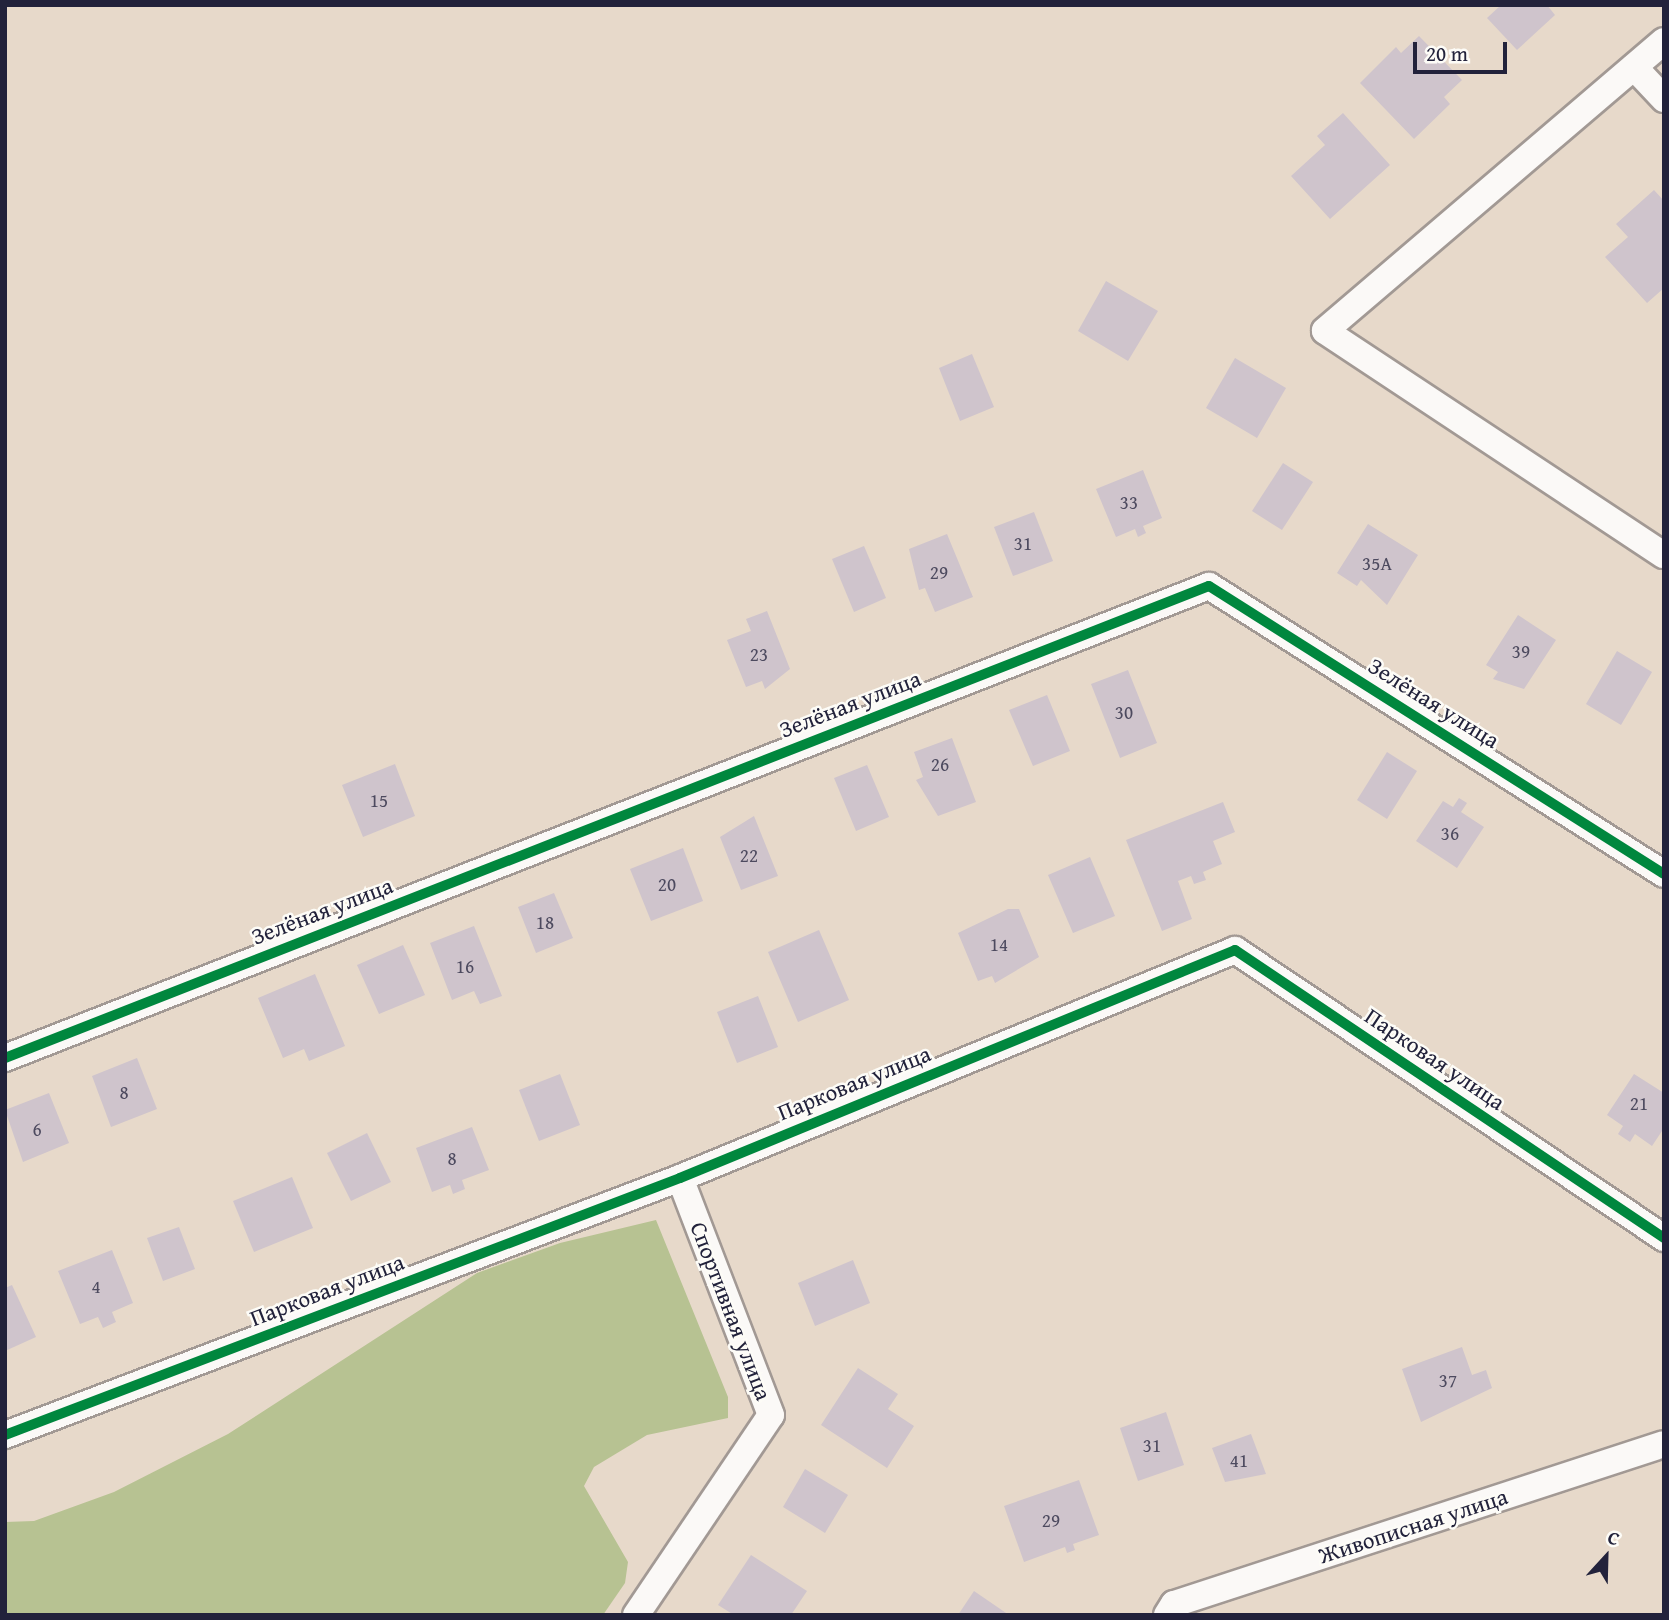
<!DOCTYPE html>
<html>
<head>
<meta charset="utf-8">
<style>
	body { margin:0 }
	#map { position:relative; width:1669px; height:1620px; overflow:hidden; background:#e7d9ca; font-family:"Gentium Book Plus",serif }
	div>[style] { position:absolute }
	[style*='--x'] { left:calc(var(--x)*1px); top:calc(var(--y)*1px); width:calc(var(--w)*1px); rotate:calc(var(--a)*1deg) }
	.forest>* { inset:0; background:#b7c292 }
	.building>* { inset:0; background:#cfc4cc }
	.roads { filter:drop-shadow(2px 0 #a29994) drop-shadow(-2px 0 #a29994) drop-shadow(0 2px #a29994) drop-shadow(0 -2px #a29994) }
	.minor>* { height:26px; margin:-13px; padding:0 13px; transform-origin:13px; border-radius:13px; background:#fbf9f7 }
	.cycleway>* { height:10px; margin:-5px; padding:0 5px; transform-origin:5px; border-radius:5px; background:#00873e }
	span { translate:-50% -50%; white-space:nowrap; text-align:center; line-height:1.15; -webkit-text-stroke:5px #fdfcf7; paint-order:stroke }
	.number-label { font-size:19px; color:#4d4a5f }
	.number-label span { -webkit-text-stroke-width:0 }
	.street-label { font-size:23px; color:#22223b }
	.frame { position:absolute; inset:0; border:7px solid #22223b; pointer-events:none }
	.north { position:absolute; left:1571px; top:1522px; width:70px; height:70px; -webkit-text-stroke:5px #fdfcf7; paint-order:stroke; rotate:22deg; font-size:19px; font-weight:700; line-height:28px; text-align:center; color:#22223b }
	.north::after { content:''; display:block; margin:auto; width:24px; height:32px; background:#22223b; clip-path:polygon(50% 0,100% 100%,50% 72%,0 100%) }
	.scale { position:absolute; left:1413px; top:42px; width:94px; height:32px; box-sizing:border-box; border:4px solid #22223b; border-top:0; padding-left:9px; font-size:21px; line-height:24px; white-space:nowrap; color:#22223b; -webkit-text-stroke:5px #fdfcf7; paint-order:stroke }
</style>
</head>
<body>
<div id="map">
	<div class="forest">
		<div style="clip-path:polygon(656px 1220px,728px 1397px,728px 1418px,647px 1435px,594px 1467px,584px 1486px,628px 1562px,625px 1583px,603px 1615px,5px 1615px,5px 1522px,34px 1521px,114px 1492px,228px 1434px,477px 1273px,560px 1243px)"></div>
	</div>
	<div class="building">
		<div style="clip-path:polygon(1501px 5px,1547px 5px,1555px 15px,1517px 50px,1487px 18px)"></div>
		<div style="clip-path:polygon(1419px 36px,1462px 80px,1444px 97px,1450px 104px,1414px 139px,1360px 83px,1396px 47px,1401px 53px)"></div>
		<div style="clip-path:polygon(1343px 113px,1390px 165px,1330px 219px,1291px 176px,1325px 145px,1317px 136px)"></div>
		<div style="clip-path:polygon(1654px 190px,1664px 201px,1664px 288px,1647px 303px,1605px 257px,1628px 237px,1616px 224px)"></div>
		<div style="clip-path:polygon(1106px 281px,1158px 311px,1128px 361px,1078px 331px)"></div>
		<div style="clip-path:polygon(972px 354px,994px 407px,960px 421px,939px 368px)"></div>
		<div style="clip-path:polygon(1235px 358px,1286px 388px,1257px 438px,1206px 408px)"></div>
		<div style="clip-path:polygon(1283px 463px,1313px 482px,1282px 530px,1252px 511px)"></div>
		<div style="clip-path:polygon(1143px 470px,1162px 518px,1143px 526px,1146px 533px,1138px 537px,1135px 529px,1116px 537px,1096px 489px)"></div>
		<div style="clip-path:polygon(1034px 512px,1053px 561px,1013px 576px,994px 527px)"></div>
		<div style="clip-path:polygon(1368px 524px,1418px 555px,1387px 605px,1361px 580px,1357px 586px,1337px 573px)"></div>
		<div style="clip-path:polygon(947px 534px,973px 597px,935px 612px,925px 588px,919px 590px,909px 549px)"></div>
		<div style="clip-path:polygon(864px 546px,886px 598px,854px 612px,832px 559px)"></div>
		<div style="clip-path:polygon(767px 611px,790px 669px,765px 689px,762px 681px,746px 687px,727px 640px,751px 631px,746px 619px)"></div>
		<div style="clip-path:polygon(1518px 615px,1556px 640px,1524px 689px,1493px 679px,1498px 672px,1486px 665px)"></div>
		<div style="clip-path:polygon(1617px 651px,1652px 672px,1621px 725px,1586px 704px)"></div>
		<div style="clip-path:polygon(1128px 670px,1157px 743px,1120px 758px,1091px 684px)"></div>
		<div style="clip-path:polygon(1047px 695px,1070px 751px,1033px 766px,1009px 710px)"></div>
		<div style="clip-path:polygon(952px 738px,976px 802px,938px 816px,916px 780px,923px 777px,914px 752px)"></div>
		<div style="clip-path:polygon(1387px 752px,1417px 771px,1387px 819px,1357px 800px)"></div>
		<div style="clip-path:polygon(395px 764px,415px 816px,363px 837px,342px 785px)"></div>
		<div style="clip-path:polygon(867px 765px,889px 817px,856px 831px,834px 778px)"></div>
		<div style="clip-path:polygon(1459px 798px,1467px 803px,1461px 812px,1484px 827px,1457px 868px,1416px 841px,1443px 801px,1453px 807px)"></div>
		<div style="clip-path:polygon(1223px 802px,1235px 832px,1213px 841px,1222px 864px,1203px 872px,1206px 880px,1194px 884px,1191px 876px,1178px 881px,1192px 919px,1162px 931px,1126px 840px)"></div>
		<div style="clip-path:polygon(754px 816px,778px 876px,741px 890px,720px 837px)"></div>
		<div style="clip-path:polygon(683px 848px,703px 901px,651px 921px,630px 869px)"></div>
		<div style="clip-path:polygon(1090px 857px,1115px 916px,1073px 933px,1048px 875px)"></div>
		<div style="clip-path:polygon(554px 893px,573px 938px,536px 953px,518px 907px)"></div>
		<div style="clip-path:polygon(1008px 909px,1019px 909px,1039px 957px,995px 983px,992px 976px,978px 981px,958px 933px)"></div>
		<div style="clip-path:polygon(474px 926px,502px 996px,480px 1004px,474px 991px,452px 1000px,430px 943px)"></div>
		<div style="clip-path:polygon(819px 930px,849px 1000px,798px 1022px,768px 952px)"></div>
		<div style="clip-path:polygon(403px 945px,425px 995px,379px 1014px,357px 965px)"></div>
		<div style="clip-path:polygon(315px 974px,345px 1046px,309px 1061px,304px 1049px,283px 1058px,258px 998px)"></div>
		<div style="clip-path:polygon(758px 996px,778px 1047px,737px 1063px,717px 1012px)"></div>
		<div style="clip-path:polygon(137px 1058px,157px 1109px,111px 1127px,92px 1076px)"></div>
		<div style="clip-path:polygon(560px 1074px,580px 1125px,539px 1141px,519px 1090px)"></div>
		<div style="clip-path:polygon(1634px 1074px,1664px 1093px,1664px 1128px,1652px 1146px,1635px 1134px,1630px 1142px,1618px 1134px,1623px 1126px,1607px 1115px)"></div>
		<div style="clip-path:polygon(49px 1093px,69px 1143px,23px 1162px,5px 1110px)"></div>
		<div style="clip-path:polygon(472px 1127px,489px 1170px,462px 1180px,465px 1189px,453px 1194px,450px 1185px,432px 1192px,416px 1148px)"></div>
		<div style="clip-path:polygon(367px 1133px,391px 1182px,351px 1201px,327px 1153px)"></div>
		<div style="clip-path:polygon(292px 1177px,313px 1228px,254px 1252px,233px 1201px)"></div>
		<div style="clip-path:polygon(179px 1227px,195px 1269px,163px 1281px,147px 1238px)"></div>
		<div style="clip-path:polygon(112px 1250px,133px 1303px,112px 1312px,116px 1322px,103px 1328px,98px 1317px,80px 1324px,58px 1271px)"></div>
		<div style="clip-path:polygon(853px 1260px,870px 1303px,815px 1326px,798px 1283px)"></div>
		<div style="clip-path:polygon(12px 1285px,36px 1337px,5px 1351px,5px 1288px)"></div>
		<div style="clip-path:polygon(1462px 1347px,1472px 1375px,1486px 1370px,1492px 1388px,1421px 1422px,1402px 1369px)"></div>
		<div style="clip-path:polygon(858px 1368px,898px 1394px,888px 1409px,914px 1426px,887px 1468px,821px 1425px)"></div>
		<div style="clip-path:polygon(1166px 1412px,1184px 1465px,1138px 1481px,1120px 1428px)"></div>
		<div style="clip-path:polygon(1251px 1434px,1266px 1474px,1225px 1482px,1212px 1448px)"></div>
		<div style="clip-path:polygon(805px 1469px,848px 1495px,825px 1533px,783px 1507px)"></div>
		<div style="clip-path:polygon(1079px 1480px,1099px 1535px,1073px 1544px,1075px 1550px,1067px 1553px,1065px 1547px,1024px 1562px,1004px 1506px)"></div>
		<div style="clip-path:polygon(751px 1555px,807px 1591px,791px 1615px,734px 1615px,718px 1605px)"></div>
		<div style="clip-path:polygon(974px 1591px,1009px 1615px,958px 1615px)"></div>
	</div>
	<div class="roads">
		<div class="minor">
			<div style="--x:1664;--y:41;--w:446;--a:139.5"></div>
			<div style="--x:1325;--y:331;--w:406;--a:33.5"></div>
			<div style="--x:1634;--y:67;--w:44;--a:46.8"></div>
			<div style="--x:5;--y:1058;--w:1293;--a:-21.41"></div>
			<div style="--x:1209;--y:586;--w:538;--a:32.33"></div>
			<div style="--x:5;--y:1435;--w:722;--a:-20.84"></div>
			<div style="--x:680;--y:1178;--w:600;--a:-22.33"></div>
			<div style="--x:1235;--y:950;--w:517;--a:33.87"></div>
			<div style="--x:636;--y:1615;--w:241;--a:-56"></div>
			<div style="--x:771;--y:1415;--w:254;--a:-111"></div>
			<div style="--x:1167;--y:1615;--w:13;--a:-58"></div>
			<div style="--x:1174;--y:1604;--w:515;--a:-18.08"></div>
		</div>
	</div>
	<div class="cycleway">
		<div style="--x:5;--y:1058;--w:1293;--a:-21.41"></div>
		<div style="--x:1209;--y:586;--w:538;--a:32.33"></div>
		<div style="--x:5;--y:1435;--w:722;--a:-20.84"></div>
		<div style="--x:680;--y:1178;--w:600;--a:-22.33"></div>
		<div style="--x:1235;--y:950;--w:517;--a:33.87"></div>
	</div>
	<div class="number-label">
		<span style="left:1129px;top:503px">33</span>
		<span style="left:1023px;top:544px">31</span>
		<span style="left:1377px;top:564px">35А</span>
		<span style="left:939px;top:573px">29</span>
		<span style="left:1521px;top:652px">39</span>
		<span style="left:759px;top:655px">23</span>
		<span style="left:1124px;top:713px">30</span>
		<span style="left:940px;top:765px">26</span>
		<span style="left:379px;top:801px">15</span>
		<span style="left:1450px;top:834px">36</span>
		<span style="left:749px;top:856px">22</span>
		<span style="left:667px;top:885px">20</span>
		<span style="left:545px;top:923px">18</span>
		<span style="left:999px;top:945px">14</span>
		<span style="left:465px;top:967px">16</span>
		<span style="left:124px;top:1093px">8</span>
		<span style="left:1639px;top:1104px">21</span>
		<span style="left:37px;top:1130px">6</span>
		<span style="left:452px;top:1159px">8</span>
		<span style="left:96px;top:1287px">4</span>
		<span style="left:1448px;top:1381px">37</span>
		<span style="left:1152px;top:1446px">31</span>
		<span style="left:1239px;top:1461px">41</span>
		<span style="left:1051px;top:1521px">29</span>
	</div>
	<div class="street-label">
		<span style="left:1434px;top:703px;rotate:32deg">Зелёная улица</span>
		<span style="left:850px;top:704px;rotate:-21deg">Зелёная улица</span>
		<span style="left:322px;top:911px;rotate:-21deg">Зелёная улица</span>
		<span style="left:1435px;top:1059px;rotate:34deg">Парковая улица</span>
		<span style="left:854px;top:1083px;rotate:-22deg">Парковая улица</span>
		<span style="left:327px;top:1290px;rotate:-21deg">Парковая улица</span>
		<span style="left:731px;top:1311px;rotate:69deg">Спортивная улица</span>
		<span style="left:1413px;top:1526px;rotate:-18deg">Живописная улица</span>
	</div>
	<div class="frame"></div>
	<div class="north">С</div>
	<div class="scale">20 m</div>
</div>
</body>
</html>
